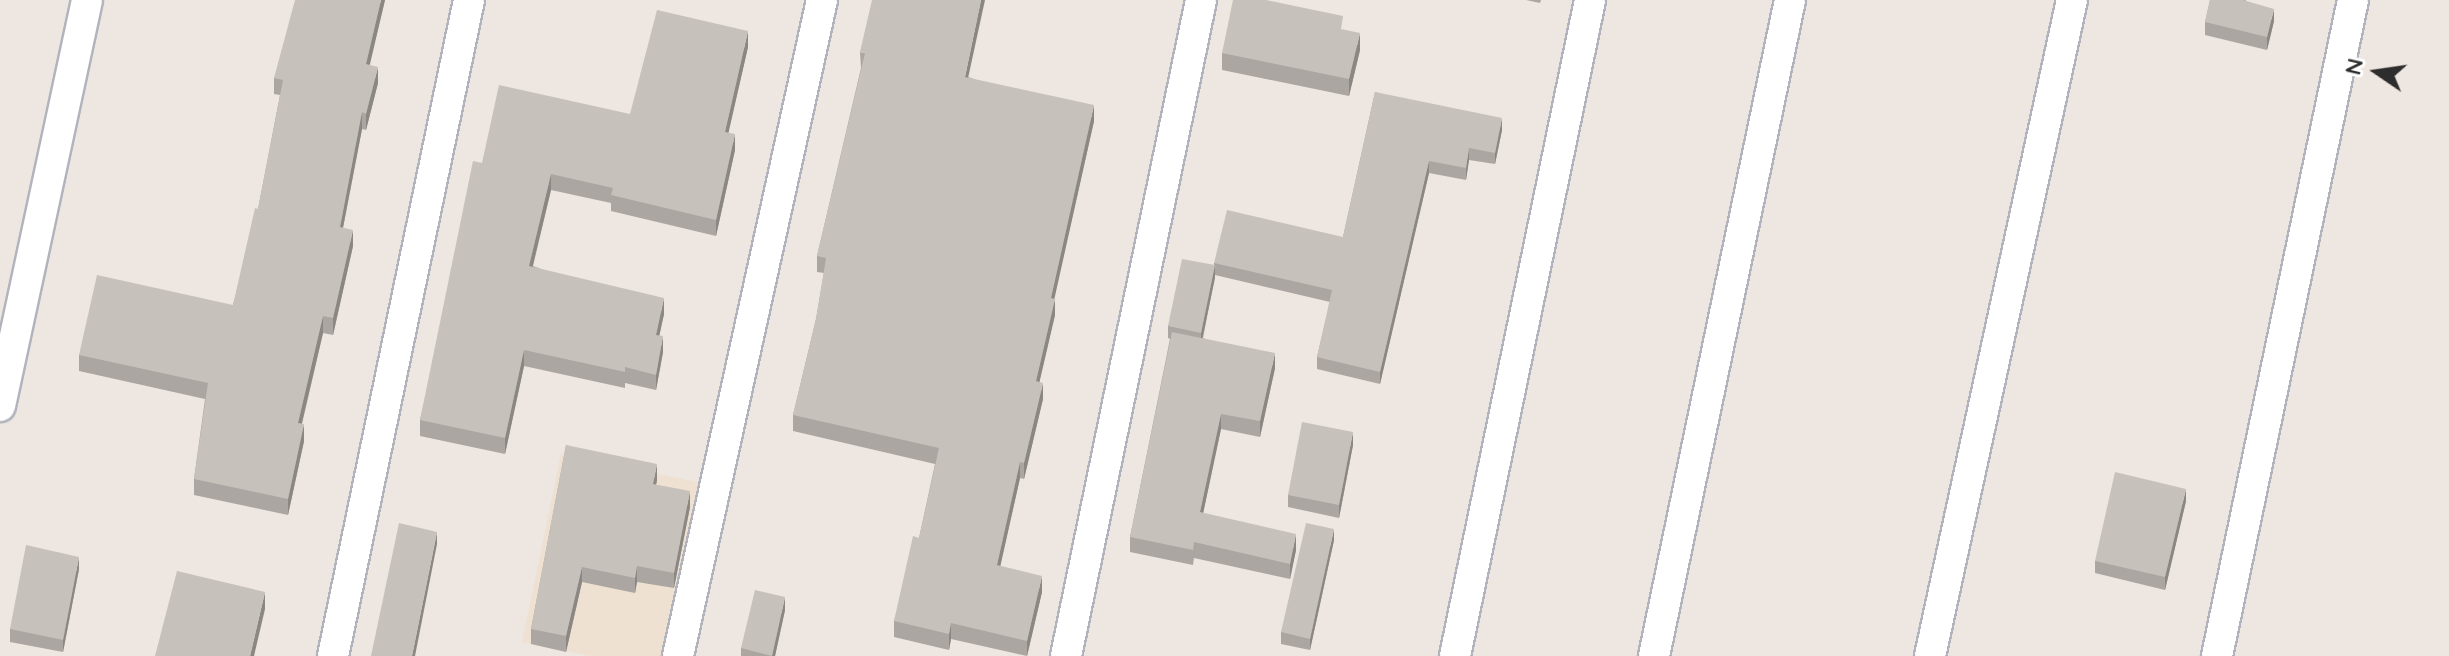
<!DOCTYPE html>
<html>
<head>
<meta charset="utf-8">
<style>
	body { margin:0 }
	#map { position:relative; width:2449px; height:656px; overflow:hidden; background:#eee6e0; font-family:Quicksand,sans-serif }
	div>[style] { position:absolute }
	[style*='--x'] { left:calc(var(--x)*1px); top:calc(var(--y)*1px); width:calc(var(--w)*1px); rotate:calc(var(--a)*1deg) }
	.education>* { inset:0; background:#eee1d1 }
	.roads { filter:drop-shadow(2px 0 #b1b4bd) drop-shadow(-2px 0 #b1b4bd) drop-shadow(0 2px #b1b4bd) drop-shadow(0 -2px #b1b4bd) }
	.minor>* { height:30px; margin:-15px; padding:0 15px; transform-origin:15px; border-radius:15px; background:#fff }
	.wall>* { inset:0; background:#aba6a1 }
	.shaded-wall>* { inset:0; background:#8b8783 }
	.building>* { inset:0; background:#c7c1bb }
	span { translate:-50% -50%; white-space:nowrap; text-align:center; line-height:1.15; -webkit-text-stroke:7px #fff; paint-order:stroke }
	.north { position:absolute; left:2337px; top:32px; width:80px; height:80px; -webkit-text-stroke:6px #fff; paint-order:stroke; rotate:283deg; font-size:22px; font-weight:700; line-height:32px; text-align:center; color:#2d2d2d }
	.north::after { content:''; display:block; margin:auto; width:28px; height:36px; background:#2d2d2d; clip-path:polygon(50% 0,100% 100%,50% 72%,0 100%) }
</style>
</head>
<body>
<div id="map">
	<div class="education">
		<div style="clip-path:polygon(561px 454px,706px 484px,670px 656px,590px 656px,522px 642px)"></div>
	</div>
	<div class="roads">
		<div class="minor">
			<div style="--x:0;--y:406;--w:415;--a:-77.9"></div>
			<div style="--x:333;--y:656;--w:670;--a:-78.29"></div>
			<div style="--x:678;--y:656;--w:672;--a:-77.62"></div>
			<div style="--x:1066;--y:656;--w:670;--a:-78.37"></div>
			<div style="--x:1455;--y:656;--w:670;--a:-78.37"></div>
			<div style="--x:1654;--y:656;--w:670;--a:-78.29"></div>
			<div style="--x:1930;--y:656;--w:671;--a:-77.79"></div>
			<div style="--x:2217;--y:656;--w:670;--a:-78.29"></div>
		</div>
	</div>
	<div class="wall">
		<div style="clip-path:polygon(385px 0,369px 65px,378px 83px,366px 130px,362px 129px,343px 228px,353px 246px,333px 335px,323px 333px,302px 424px,304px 441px,288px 515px,194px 495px,194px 479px,205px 399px,79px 371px,79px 355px,233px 305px,258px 209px,280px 95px,274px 94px,274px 78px)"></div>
		<div style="clip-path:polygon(1526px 0,1541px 0,1540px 3px)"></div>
		<div style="clip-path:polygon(2210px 0,2246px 0,2245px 2px,2274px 21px,2267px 50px,2205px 35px,2205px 22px)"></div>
		<div style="clip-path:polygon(1343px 30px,1360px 50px,1349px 96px,1222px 70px,1222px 53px)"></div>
		<div style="clip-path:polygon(748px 47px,728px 133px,735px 150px,716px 236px,611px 211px,611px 203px,551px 190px,533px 266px,664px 314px,659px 336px,663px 352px,656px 390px,625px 383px,625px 388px,524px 366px,505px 454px,420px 436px,420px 420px,482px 163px,630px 114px)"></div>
		<div style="clip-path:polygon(860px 52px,968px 77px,1094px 121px,1054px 298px,1055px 315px,1039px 382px,1043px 399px,1024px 479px,1020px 478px,1000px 566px,1042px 592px,1027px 656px,951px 639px,949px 650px,894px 637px,894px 621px,919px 538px,935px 464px,793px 431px,793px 415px,816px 319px,824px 273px,817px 272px,817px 256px,861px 68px)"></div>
		<div style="clip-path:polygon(1375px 92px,1502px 130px,1495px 164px,1469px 160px,1466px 180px,1429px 173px,1380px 384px,1317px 369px,1317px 357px,1330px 302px,1215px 275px,1203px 338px,1275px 368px,1260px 437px,1221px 429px,1203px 513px,1296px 550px,1290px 579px,1194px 558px,1193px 565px,1130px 552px,1130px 537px,1170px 339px,1168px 338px,1168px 326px,1214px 265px,1214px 263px,1343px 237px)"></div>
		<div style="clip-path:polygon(566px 445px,657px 480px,656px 485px,690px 507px,674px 588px,637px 582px,635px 593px,582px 582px,566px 652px,531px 644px,531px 629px)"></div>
		<div style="clip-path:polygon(1353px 445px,1339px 518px,1288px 507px,1288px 495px)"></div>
		<div style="clip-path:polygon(2186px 501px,2165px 590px,2095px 573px,2095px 561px)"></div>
		<div style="clip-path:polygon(1334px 540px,1310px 650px,1281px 644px,1281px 632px)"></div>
		<div style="clip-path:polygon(79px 569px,63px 652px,10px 642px,10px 629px)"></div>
		<div style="clip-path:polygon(785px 610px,775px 656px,741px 656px,741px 648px)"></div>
	</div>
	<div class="shaded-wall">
		<div style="clip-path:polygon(381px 0,385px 0,366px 81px,366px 64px)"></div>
		<div style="clip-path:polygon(981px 0,985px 0,965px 92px,965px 77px)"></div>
		<div style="clip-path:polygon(2274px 9px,2274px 21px,2267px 50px,2267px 37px)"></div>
		<div style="clip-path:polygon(748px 31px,748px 47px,725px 148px,725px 132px)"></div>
		<div style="clip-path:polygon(1360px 33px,1360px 50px,1349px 96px,1349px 79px)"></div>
		<div style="clip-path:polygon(378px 67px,378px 83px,366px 130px,366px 114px)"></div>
		<div style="clip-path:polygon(1094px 105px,1094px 121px,1051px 314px,1051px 298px)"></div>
		<div style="clip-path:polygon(362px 112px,362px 129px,340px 243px,340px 227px)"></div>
		<div style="clip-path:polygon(1502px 118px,1502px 130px,1495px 164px,1495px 153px)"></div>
		<div style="clip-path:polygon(735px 134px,735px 150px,716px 236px,716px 220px)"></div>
		<div style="clip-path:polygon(1469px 148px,1469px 160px,1466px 180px,1466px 168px)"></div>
		<div style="clip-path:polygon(1429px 161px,1429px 173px,1380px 384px,1380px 372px)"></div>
		<div style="clip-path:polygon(551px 174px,551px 190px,529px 281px,529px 266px)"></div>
		<div style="clip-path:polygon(353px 230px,353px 246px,333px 335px,333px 318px)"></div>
		<div style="clip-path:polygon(1215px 265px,1215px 278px,1201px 345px,1201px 333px)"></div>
		<div style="clip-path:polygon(664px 298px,664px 314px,656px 351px,656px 335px)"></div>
		<div style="clip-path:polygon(1055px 299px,1055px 315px,1036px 397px,1036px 381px)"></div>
		<div style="clip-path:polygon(323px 316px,323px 333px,298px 439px,298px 423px)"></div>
		<div style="clip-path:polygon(663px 336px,663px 352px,656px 390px,656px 375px)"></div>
		<div style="clip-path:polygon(524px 350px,524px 366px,505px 454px,505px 438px)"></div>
		<div style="clip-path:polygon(1275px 353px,1275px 368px,1260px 437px,1260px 421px)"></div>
		<div style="clip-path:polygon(1043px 383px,1043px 399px,1024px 479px,1024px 463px)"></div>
		<div style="clip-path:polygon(1221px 414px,1221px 429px,1200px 528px,1200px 512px)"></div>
		<div style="clip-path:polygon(304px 424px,304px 441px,288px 515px,288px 499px)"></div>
		<div style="clip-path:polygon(1353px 432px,1353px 445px,1339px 518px,1339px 505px)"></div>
		<div style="clip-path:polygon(1020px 462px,1020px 478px,997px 581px,997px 565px)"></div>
		<div style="clip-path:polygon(657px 464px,657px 480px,653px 500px,653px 484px)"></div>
		<div style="clip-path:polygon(2186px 489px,2186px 501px,2165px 590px,2165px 577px)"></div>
		<div style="clip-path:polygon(690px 491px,690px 507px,674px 588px,674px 573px)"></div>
		<div style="clip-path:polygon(1334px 529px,1334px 540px,1310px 650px,1310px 639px)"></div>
		<div style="clip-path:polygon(437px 532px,437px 544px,415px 656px,412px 656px)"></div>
		<div style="clip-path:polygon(1296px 534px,1296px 550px,1290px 579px,1290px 564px)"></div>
		<div style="clip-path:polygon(79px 557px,79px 569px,63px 652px,63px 640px)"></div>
		<div style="clip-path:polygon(637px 566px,637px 582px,635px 593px,635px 578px)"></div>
		<div style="clip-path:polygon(582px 567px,582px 582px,566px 652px,566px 636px)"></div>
		<div style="clip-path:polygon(1042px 576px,1042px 592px,1027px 656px,1027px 641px)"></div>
		<div style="clip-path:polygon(265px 592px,265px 609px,254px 656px,250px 656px)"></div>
		<div style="clip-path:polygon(785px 597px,785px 610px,775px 656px,772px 656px)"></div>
		<div style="clip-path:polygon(951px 623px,951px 639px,949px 650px,949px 634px)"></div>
	</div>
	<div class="building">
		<div style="clip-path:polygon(295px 0,381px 0,366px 64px,378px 67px,366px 114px,362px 112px,340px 227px,353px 230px,333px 318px,323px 316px,298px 423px,304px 424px,288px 499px,194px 479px,208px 383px,79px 355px,97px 275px,233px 305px,255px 208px,258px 209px,283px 80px,274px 78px)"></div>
		<div style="clip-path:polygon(872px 0,981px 0,965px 77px,1094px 105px,1051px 298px,1055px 299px,1036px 381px,1043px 383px,1024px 463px,1020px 462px,997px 565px,1042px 576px,1027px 641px,951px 623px,949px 634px,894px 621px,913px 536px,919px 538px,939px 448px,793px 415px,816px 319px,826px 258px,817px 256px,865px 53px,860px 52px)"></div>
		<div style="clip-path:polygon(1233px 0,1266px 0,1343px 16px,1341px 29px,1360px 33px,1349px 79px,1222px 53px)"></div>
		<div style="clip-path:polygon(2210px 0,2243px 0,2274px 9px,2267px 37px,2205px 22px)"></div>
		<div style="clip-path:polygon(657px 10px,748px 31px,725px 132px,735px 134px,716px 220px,611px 195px,613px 188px,551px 174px,529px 266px,664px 298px,656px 335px,663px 336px,656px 375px,625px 367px,625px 372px,524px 350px,505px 438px,420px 420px,473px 161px,482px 163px,499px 85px,630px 114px)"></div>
		<div style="clip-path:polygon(1375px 92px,1502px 118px,1495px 153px,1469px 148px,1466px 168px,1429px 161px,1380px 372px,1317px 357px,1332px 290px,1214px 263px,1227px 210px,1343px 237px)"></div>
		<div style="clip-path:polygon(1182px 259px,1215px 265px,1201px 333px,1168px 326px)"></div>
		<div style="clip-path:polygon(1172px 332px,1275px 353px,1260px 421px,1221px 414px,1200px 512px,1296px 534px,1290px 564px,1194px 542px,1193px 550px,1130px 537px)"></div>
		<div style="clip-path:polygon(1302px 422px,1353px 432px,1339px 505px,1288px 495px)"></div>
		<div style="clip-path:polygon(566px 445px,657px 464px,653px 484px,690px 491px,674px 573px,637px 566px,635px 578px,582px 567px,566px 636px,531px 629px)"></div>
		<div style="clip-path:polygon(2115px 472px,2186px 489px,2165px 577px,2095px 561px)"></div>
		<div style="clip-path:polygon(399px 523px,437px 532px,412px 656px,371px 656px)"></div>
		<div style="clip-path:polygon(1306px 523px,1334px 529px,1310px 639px,1281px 632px)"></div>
		<div style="clip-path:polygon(26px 545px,79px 557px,63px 640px,10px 629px)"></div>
		<div style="clip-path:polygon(177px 571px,265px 592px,250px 656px,155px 656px)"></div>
		<div style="clip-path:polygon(755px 590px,785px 597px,772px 656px,741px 648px)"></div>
	</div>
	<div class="north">N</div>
</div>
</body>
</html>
